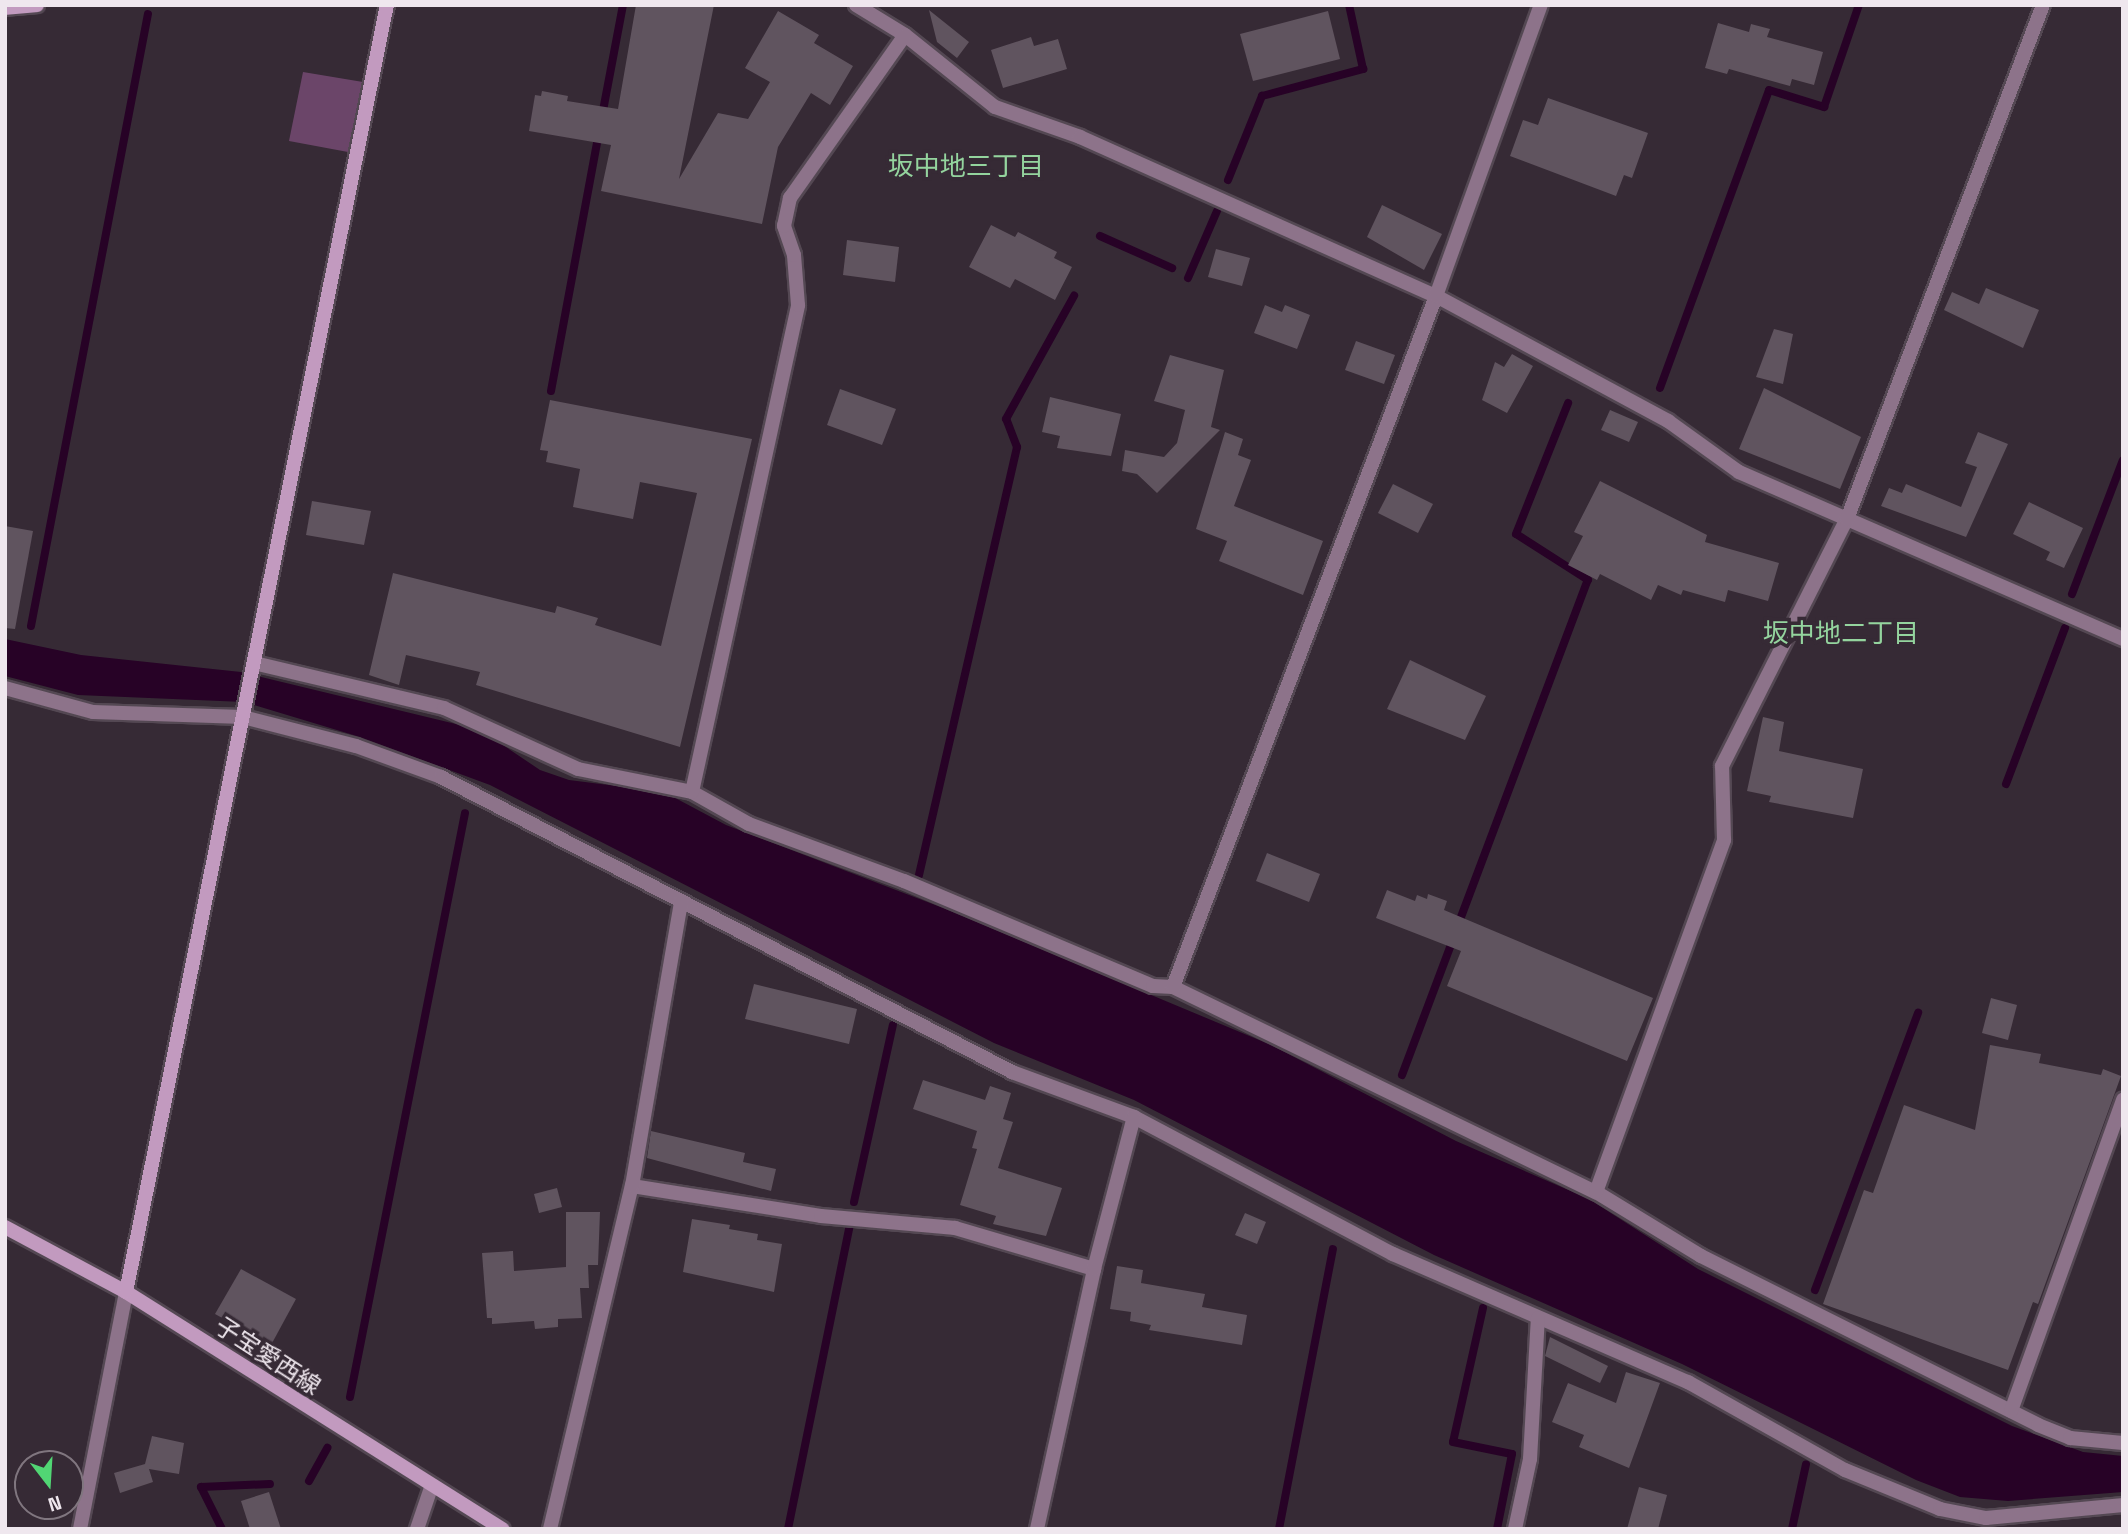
<!DOCTYPE html>
<html>
<head>
<meta charset="utf-8">
<style>
	body { margin:0 }
	#map { position:relative; width:2128px; height:1534px; overflow:hidden; background:#362a35; font-family:"Space Grotesk","Noto Sans JP",sans-serif }
	div>[style] { position:absolute }
	[style*='--x'] { left:calc(var(--x)*1px); top:calc(var(--y)*1px); width:calc(var(--w)*1px); rotate:calc(var(--a)*1deg) }
	.green>* { inset:0; background:#6b4569 }
	.water>* { inset:0; background:#270226 }
	.stream>* { height:8px; margin:-4px; padding:0 4px; transform-origin:4px; border-radius:4px; background:#270226 }
	.building>* { inset:0; background:#60545f }
	.roads { filter:drop-shadow(2px 0 #544853) drop-shadow(-2px 0 #544853) drop-shadow(0 2px #544853) drop-shadow(0 -2px #544853) }
	.street>* { height:14px; margin:-7px; padding:0 7px; transform-origin:7px; border-radius:7px; background:#8d738a }
	.secondary>* { height:14px; margin:-7px; padding:0 7px; transform-origin:7px; border-radius:7px; background:#c29abf }
	span { translate:-50% -50%; white-space:nowrap; text-align:center; line-height:1.15; -webkit-text-stroke:7px #362a35; paint-order:stroke }
	.street-label { font-size:24px; color:#efe7ee }
	.neighbourhood-label { font-size:26px; color:#94d49e }
	.frame { position:absolute; inset:0; border:7px solid #efe7ee; pointer-events:none }
	.north { position:absolute; left:14px; top:1450px; width:70px; height:70px; box-sizing:border-box; background:#362a35; border:2px solid #80767f; border-radius:50%; rotate:163deg; font-size:19px; font-weight:700; line-height:28px; text-align:center; color:#efe7ee }
	.north::after { content:''; display:block; margin:auto; width:24px; height:32px; background:#51d674; clip-path:polygon(50% 0,100% 100%,50% 72%,0 100%) }
</style>
</head>
<body>
<div id="map">
	<div class="green">
		<div style="clip-path:polygon(303px 72px,363px 82px,348px 152px,289px 141px)"></div>
	</div>
	<div class="water">
		<div style="clip-path:polygon(5px 639px,81px 655px,241px 672px,460px 725px,488px 735px,540px 770px,569px 780px,664px 792px,726px 825px,943px 908px,1271px 1045px,1456px 1141px,1589px 1199px,1698px 1269px,2012px 1426px,2083px 1452px,2123px 1456px,2123px 1492px,2008px 1501px,1960px 1497px,1916px 1480px,1682px 1364px,1434px 1255px,1134px 1100px,994px 1043px,490px 785px,360px 737px,244px 702px,78px 695px,5px 676px)"></div>
	</div>
	<div class="stream">
		<div style="--x:602;--y:116;--w:113;--a:-79.3"></div>
		<div style="--x:1228;--y:180;--w:91;--a:-68"></div>
		<div style="--x:1262;--y:96;--w:105;--a:-15"></div>
		<div style="--x:1363;--y:69;--w:66;--a:-102.3"></div>
		<div style="--x:1100;--y:236;--w:79;--a:24"></div>
		<div style="--x:1188;--y:278;--w:73;--a:-66.6"></div>
		<div style="--x:1660;--y:388;--w:317;--a:-69.9"></div>
		<div style="--x:1769;--y:90;--w:58;--a:17.2"></div>
		<div style="--x:1824;--y:107;--w:108;--a:-71.1"></div>
		<div style="--x:551;--y:391;--w:263;--a:-79.5"></div>
		<div style="--x:2072;--y:594;--w:143;--a:-69.2"></div>
		<div style="--x:31;--y:626;--w:623;--a:-79.18"></div>
		<div style="--x:2006;--y:784;--w:167;--a:-69.3"></div>
		<div style="--x:919;--y:875;--w:439;--a:-77.1"></div>
		<div style="--x:1017;--y:447;--w:30;--a:-111"></div>
		<div style="--x:1006;--y:419;--w:141;--a:-61.1"></div>
		<div style="--x:1458;--y:925;--w:369;--a:-69.4"></div>
		<div style="--x:1588;--y:580;--w:85;--a:-147.4"></div>
		<div style="--x:1516;--y:534;--w:141;--a:-68.3"></div>
		<div style="--x:1402;--y:1075;--w:147;--a:-69.4"></div>
		<div style="--x:854;--y:1202;--w:181;--a:-77.6"></div>
		<div style="--x:1815;--y:1290;--w:296;--a:-69.6"></div>
		<div style="--x:1483;--y:1308;--w:137;--a:102.6"></div>
		<div style="--x:1453;--y:1442;--w:60;--a:11.5"></div>
		<div style="--x:1512;--y:1454;--w:76;--a:101.3"></div>
		<div style="--x:350;--y:1397;--w:595;--a:-78.86"></div>
		<div style="--x:309;--y:1481;--w:38;--a:-61"></div>
		<div style="--x:222;--y:1529;--w:47;--a:-116.6"></div>
		<div style="--x:201;--y:1487;--w:69;--a:-2.5"></div>
		<div style="--x:788;--y:1529;--w:307;--a:-78.5"></div>
		<div style="--x:1279;--y:1529;--w:285;--a:-79.1"></div>
		<div style="--x:1792;--y:1529;--w:66;--a:-77.8"></div>
	</div>
	<div class="building">
		<div style="clip-path:polygon(636px 5px,714px 5px,679px 179px,718px 113px,748px 119px,770px 82px,745px 68px,778px 11px,819px 35px,814px 43px,853px 66px,830px 105px,811px 93px,778px 147px,762px 224px,601px 191px,611px 145px,529px 131px,535px 95px,541px 96px,542px 91px,568px 96px,567px 101px,618px 109px)"></div>
		<div style="clip-path:polygon(929px 10px,969px 42px,957px 58px,937px 42px)"></div>
		<div style="clip-path:polygon(1328px 11px,1340px 59px,1253px 81px,1240px 34px)"></div>
		<div style="clip-path:polygon(1718px 23px,1749px 32px,1751px 24px,1770px 29px,1767px 37px,1823px 52px,1814px 85px,1792px 79px,1790px 86px,1729px 69px,1727px 74px,1705px 68px)"></div>
		<div style="clip-path:polygon(1031px 37px,1034px 46px,1058px 39px,1067px 69px,1003px 88px,991px 50px)"></div>
		<div style="clip-path:polygon(1548px 98px,1648px 133px,1632px 178px,1624px 175px,1616px 196px,1510px 156px,1523px 120px,1538px 125px)"></div>
		<div style="clip-path:polygon(1382px 205px,1442px 234px,1424px 270px,1367px 237px)"></div>
		<div style="clip-path:polygon(991px 225px,1015px 237px,1018px 232px,1057px 252px,1054px 258px,1072px 267px,1055px 300px,1015px 279px,1010px 288px,969px 267px)"></div>
		<div style="clip-path:polygon(847px 240px,899px 247px,895px 282px,843px 275px)"></div>
		<div style="clip-path:polygon(1216px 249px,1250px 258px,1242px 286px,1208px 277px)"></div>
		<div style="clip-path:polygon(1986px 288px,2039px 310px,2023px 348px,1944px 310px,1952px 292px,1979px 304px)"></div>
		<div style="clip-path:polygon(1265px 305px,1282px 312px,1285px 305px,1310px 315px,1297px 349px,1254px 333px)"></div>
		<div style="clip-path:polygon(1774px 329px,1793px 334px,1783px 384px,1756px 377px)"></div>
		<div style="clip-path:polygon(1356px 341px,1395px 355px,1384px 384px,1345px 370px)"></div>
		<div style="clip-path:polygon(1512px 354px,1533px 366px,1507px 413px,1482px 400px,1495px 362px,1504px 367px)"></div>
		<div style="clip-path:polygon(1170px 355px,1224px 370px,1211px 427px,1220px 430px,1157px 493px,1137px 474px,1122px 471px,1125px 450px,1164px 457px,1177px 443px,1185px 410px,1154px 401px)"></div>
		<div style="clip-path:polygon(1764px 388px,1861px 437px,1840px 489px,1739px 449px)"></div>
		<div style="clip-path:polygon(840px 389px,896px 409px,882px 445px,827px 425px)"></div>
		<div style="clip-path:polygon(1050px 397px,1121px 414px,1111px 456px,1057px 448px,1060px 436px,1042px 432px)"></div>
		<div style="clip-path:polygon(550px 400px,752px 439px,680px 747px,476px 685px,480px 672px,406px 655px,399px 685px,369px 675px,393px 573px,555px 613px,557px 606px,598px 618px,595px 625px,661px 646px,697px 493px,640px 482px,633px 519px,573px 507px,580px 469px,546px 462px,548px 451px,540px 450px)"></div>
		<div style="clip-path:polygon(1610px 410px,1638px 422px,1629px 442px,1601px 430px)"></div>
		<div style="clip-path:polygon(1225px 432px,1243px 439px,1238px 455px,1251px 460px,1234px 506px,1323px 541px,1303px 595px,1219px 561px,1227px 541px,1196px 529px)"></div>
		<div style="clip-path:polygon(1978px 432px,2008px 444px,1966px 537px,1881px 506px,1889px 488px,1902px 493px,1906px 484px,1961px 507px,1977px 467px,1965px 463px)"></div>
		<div style="clip-path:polygon(1600px 481px,1707px 535px,1705px 542px,1779px 563px,1768px 601px,1728px 590px,1725px 602px,1683px 590px,1681px 595px,1658px 585px,1651px 600px,1600px 574px,1597px 580px,1568px 565px,1583px 536px,1574px 532px)"></div>
		<div style="clip-path:polygon(1393px 484px,1433px 504px,1418px 533px,1378px 513px)"></div>
		<div style="clip-path:polygon(312px 501px,371px 511px,364px 545px,306px 535px)"></div>
		<div style="clip-path:polygon(2029px 502px,2083px 528px,2064px 568px,2046px 560px,2050px 552px,2013px 534px)"></div>
		<div style="clip-path:polygon(5px 526px,33px 531px,15px 629px,5px 628px)"></div>
		<div style="clip-path:polygon(1410px 660px,1486px 696px,1465px 740px,1387px 709px)"></div>
		<div style="clip-path:polygon(1763px 717px,1784px 722px,1779px 751px,1863px 769px,1853px 818px,1769px 802px,1771px 796px,1747px 791px)"></div>
		<div style="clip-path:polygon(1267px 853px,1320px 874px,1309px 902px,1256px 881px)"></div>
		<div style="clip-path:polygon(1387px 890px,1415px 901px,1417px 895px,1427px 899px,1428px 894px,1447px 901px,1444px 910px,1653px 998px,1627px 1061px,1447px 986px,1461px 951px,1376px 918px)"></div>
		<div style="clip-path:polygon(754px 984px,857px 1009px,849px 1044px,745px 1019px)"></div>
		<div style="clip-path:polygon(1991px 998px,2017px 1005px,2008px 1040px,1982px 1033px)"></div>
		<div style="clip-path:polygon(1990px 1045px,2041px 1054px,2039px 1063px,2101px 1075px,2103px 1069px,2121px 1076px,2038px 1304px,2033px 1302px,2008px 1370px,1823px 1304px,1864px 1190px,1873px 1193px,1904px 1105px,1975px 1130px)"></div>
		<div style="clip-path:polygon(923px 1080px,985px 1100px,990px 1086px,1011px 1093px,1003px 1119px,1013px 1122px,998px 1168px,1062px 1188px,1046px 1236px,993px 1224px,996px 1216px,960px 1205px,977px 1149px,972px 1148px,977px 1131px,913px 1109px)"></div>
		<div style="clip-path:polygon(651px 1131px,745px 1153px,743px 1162px,776px 1169px,771px 1191px,647px 1158px)"></div>
		<div style="clip-path:polygon(557px 1188px,562px 1207px,539px 1213px,534px 1194px)"></div>
		<div style="clip-path:polygon(566px 1212px,600px 1212px,598px 1265px,588px 1265px,589px 1288px,580px 1288px,582px 1318px,558px 1319px,558px 1327px,535px 1329px,534px 1321px,492px 1324px,492px 1318px,487px 1318px,482px 1253px,513px 1251px,514px 1271px,566px 1267px)"></div>
		<div style="clip-path:polygon(1245px 1213px,1266px 1222px,1257px 1244px,1235px 1235px)"></div>
		<div style="clip-path:polygon(692px 1219px,730px 1225px,729px 1229px,758px 1234px,757px 1240px,782px 1244px,774px 1292px,683px 1272px)"></div>
		<div style="clip-path:polygon(1117px 1266px,1143px 1270px,1141px 1283px,1205px 1294px,1202px 1307px,1247px 1315px,1242px 1345px,1149px 1330px,1151px 1325px,1130px 1321px,1131px 1312px,1110px 1309px)"></div>
		<div style="clip-path:polygon(241px 1269px,296px 1299px,271px 1345px,215px 1314px)"></div>
		<div style="clip-path:polygon(1550px 1337px,1608px 1366px,1600px 1383px,1545px 1356px)"></div>
		<div style="clip-path:polygon(1626px 1372px,1660px 1383px,1629px 1468px,1579px 1447px,1584px 1435px,1552px 1422px,1568px 1383px,1616px 1403px)"></div>
		<div style="clip-path:polygon(152px 1436px,184px 1443px,179px 1474px,149px 1469px,153px 1482px,120px 1493px,114px 1473px,145px 1464px)"></div>
		<div style="clip-path:polygon(1639px 1487px,1667px 1495px,1658px 1529px,1627px 1529px)"></div>
		<div style="clip-path:polygon(269px 1492px,281px 1529px,250px 1529px,241px 1501px)"></div>
	</div>
	<div class="roads">
		<div class="street">
			<div style="--x:856;--y:5;--w:57;--a:31.5"></div>
			<div style="--x:905;--y:35;--w:115;--a:38.7"></div>
			<div style="--x:995;--y:107;--w:90;--a:19.4"></div>
			<div style="--x:1080;--y:137;--w:390;--a:24.1"></div>
			<div style="--x:1436;--y:296;--w:264;--a:28.3"></div>
			<div style="--x:1668;--y:421;--w:87;--a:35.7"></div>
			<div style="--x:1739;--y:472;--w:419;--a:23.5"></div>
			<div style="--x:254;--y:663;--w:195;--a:13.3"></div>
			<div style="--x:444;--y:708;--w:147;--a:24.5"></div>
			<div style="--x:578;--y:769;--w:116;--a:11.4"></div>
			<div style="--x:692;--y:792;--w:65;--a:29.3"></div>
			<div style="--x:749;--y:824;--w:165;--a:20.2"></div>
			<div style="--x:904;--y:881;--w:270;--a:22.9"></div>
			<div style="--x:1153;--y:986;--w:20;--a:3"></div>
			<div style="--x:1173;--y:987;--w:470;--a:25.9"></div>
			<div style="--x:1596;--y:1192;--w:123;--a:31.4"></div>
			<div style="--x:1701;--y:1256;--w:377;--a:26.6"></div>
			<div style="--x:2038;--y:1425;--w:35;--a:22"></div>
			<div style="--x:2070;--y:1438;--w:53;--a:5.4"></div>
			<div style="--x:5;--y:688;--w:91;--a:15.3"></div>
			<div style="--x:93;--y:712;--w:150;--a:1.9"></div>
			<div style="--x:243;--y:717;--w:117;--a:14.4"></div>
			<div style="--x:356;--y:746;--w:90;--a:20"></div>
			<div style="--x:441;--y:777;--w:643;--a:27.32"></div>
			<div style="--x:1012;--y:1072;--w:130;--a:20.2"></div>
			<div style="--x:1134;--y:1117;--w:293;--a:27.9"></div>
			<div style="--x:1393;--y:1254;--w:322;--a:23.5"></div>
			<div style="--x:1688;--y:1382;--w:180;--a:29.3"></div>
			<div style="--x:1845;--y:1470;--w:103;--a:22.3"></div>
			<div style="--x:1940;--y:1509;--w:47;--a:11.1"></div>
			<div style="--x:1986;--y:1518;--w:138;--a:-5.4"></div>
			<div style="--x:692;--y:792;--w:498;--a:-77.7"></div>
			<div style="--x:798;--y:305;--w:50;--a:-94.6"></div>
			<div style="--x:794;--y:255;--w:31;--a:-109"></div>
			<div style="--x:784;--y:226;--w:29;--a:-78"></div>
			<div style="--x:790;--y:198;--w:199;--a:-54.8"></div>
			<div style="--x:1173;--y:987;--w:739;--a:-69.16"></div>
			<div style="--x:1436;--y:296;--w:309;--a:-70.2"></div>
			<div style="--x:632;--y:1186;--w:191;--a:9"></div>
			<div style="--x:821;--y:1216;--w:135;--a:5.1"></div>
			<div style="--x:955;--y:1228;--w:145;--a:16.4"></div>
			<div style="--x:1596;--y:1192;--w:375;--a:-70"></div>
			<div style="--x:1724;--y:840;--w:74;--a:-91.5"></div>
			<div style="--x:1722;--y:766;--w:277;--a:-63.2"></div>
			<div style="--x:1847;--y:519;--w:550;--a:-69.13"></div>
			<div style="--x:2011;--y:1411;--w:331;--a:-70.2"></div>
			<div style="--x:80;--y:1529;--w:241;--a:-79"></div>
			<div style="--x:417;--y:1529;--w:46;--a:-71.2"></div>
			<div style="--x:550;--y:1529;--w:353;--a:-76.6"></div>
			<div style="--x:632;--y:1186;--w:289;--a:-80.2"></div>
			<div style="--x:1037;--y:1529;--w:266;--a:-77.6"></div>
			<div style="--x:1094;--y:1269;--w:157;--a:-75.3"></div>
			<div style="--x:1515;--y:1529;--w:72;--a:-77.9"></div>
			<div style="--x:1530;--y:1459;--w:141;--a:-86.8"></div>
		</div>
		<div class="secondary">
			<div style="--x:5;--y:8;--w:32;--a:-5"></div>
			<div style="--x:5;--y:1227;--w:137;--a:28.2"></div>
			<div style="--x:126;--y:1292;--w:445;--a:32.2"></div>
			<div style="--x:126;--y:1292;--w:1313;--a:-78.54"></div>
		</div>
	</div>
	<div class="street-label">
		<span style="left:268px;top:1356px;rotate:33deg">子宝愛西線</span>
	</div>
	<div class="neighbourhood-label">
		<span style="left:966px;top:167px">坂中地三丁目</span>
		<span style="left:1841px;top:634px">坂中地二丁目</span>
	</div>
	<div class="frame"></div>
	<div class="north">N</div>
</div>
</body>
</html>
